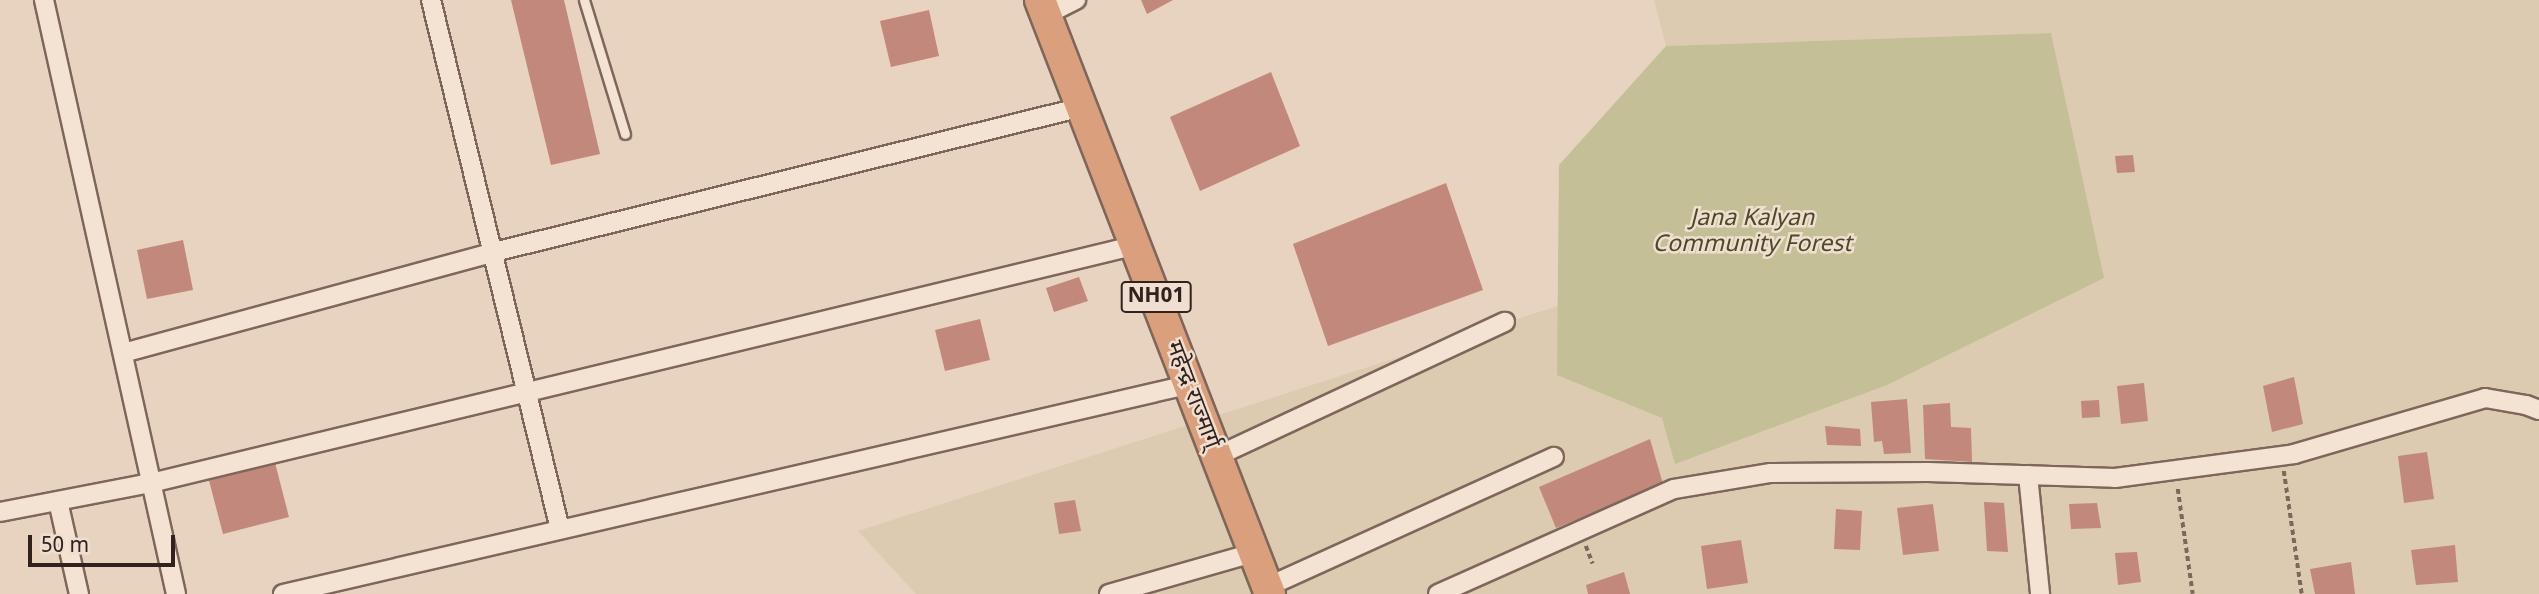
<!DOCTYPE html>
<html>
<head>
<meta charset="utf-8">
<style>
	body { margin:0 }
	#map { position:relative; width:2539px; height:594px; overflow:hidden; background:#e8d3c1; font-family:Georgia,"Noto Sans Devanagari",serif }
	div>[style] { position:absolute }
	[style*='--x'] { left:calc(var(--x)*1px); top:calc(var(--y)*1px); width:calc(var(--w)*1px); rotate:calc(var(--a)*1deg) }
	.farmland>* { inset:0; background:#dccbb0 }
	.green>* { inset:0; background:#c4bf97 }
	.building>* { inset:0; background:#c2887b }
	.path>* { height:3.5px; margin-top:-1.75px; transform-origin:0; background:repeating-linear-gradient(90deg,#7f665b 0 5px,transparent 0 8.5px) }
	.roads { filter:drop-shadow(2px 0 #7f665b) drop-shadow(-2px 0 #7f665b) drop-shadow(0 2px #7f665b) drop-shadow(0 -2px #7f665b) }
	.service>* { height:9px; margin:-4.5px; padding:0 4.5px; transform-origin:4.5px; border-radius:4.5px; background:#f4e2d3 }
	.minor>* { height:18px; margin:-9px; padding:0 9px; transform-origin:9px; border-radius:9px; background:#f4e2d3 }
	.trunk>* { height:30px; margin:-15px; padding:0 15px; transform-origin:15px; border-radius:15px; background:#da9f7c }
	span { translate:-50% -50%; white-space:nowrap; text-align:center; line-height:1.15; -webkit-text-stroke:5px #f0dfd0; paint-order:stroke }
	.shield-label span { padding:2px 5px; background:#f0dfd0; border:2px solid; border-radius:5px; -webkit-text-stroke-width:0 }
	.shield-label { font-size:21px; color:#31221d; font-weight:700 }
	.park-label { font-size:23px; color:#4a4b26; font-style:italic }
	.street-label { font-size:23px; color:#31221d }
	.scale { position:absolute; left:28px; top:535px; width:147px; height:32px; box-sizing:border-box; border:4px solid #31221d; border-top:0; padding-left:9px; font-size:21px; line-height:24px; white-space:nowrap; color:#31221d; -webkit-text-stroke:5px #f0dfd0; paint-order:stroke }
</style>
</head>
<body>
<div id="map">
	<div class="farmland">
		<div style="clip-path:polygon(1654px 0,2539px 0,2539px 594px,916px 594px,858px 531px,2074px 140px,2050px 33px,1666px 46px)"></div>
	</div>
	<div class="green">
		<div style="clip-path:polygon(2051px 33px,2104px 278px,1887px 385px,1675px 464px,1662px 418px,1557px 375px,1559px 165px,1666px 46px)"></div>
	</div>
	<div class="building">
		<div style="clip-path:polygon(511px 0,564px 0,600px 154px,551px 165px)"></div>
		<div style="clip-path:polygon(1141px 0,1173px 0,1147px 14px)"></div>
		<div style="clip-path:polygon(929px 10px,939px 56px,891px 67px,880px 21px)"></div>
		<div style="clip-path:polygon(1271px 72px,1300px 146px,1200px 191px,1170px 117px)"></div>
		<div style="clip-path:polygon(2133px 155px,2135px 172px,2117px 173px,2115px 156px)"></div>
		<div style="clip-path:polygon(1446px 183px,1483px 290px,1328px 346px,1293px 244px)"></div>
		<div style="clip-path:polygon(183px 240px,193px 290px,147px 299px,137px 250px)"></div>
		<div style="clip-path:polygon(1079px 277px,1088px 301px,1054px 312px,1046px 288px)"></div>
		<div style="clip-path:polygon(980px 319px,990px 360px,945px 371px,935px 330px)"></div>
		<div style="clip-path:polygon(2294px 377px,2303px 424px,2272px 432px,2263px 386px)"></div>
		<div style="clip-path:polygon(2144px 383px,2148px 421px,2121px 424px,2117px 386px)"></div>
		<div style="clip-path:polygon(1907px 399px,1911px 453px,1884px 454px,1882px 441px,1874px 442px,1871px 402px)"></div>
		<div style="clip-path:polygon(2099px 400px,2100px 417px,2082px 418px,2081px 401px)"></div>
		<div style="clip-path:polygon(1950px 403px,1951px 427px,1971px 428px,1972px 462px,1925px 459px,1923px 405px)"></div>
		<div style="clip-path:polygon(1825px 426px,1860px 429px,1861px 446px,1827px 445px)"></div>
		<div style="clip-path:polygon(1650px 439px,1663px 484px,1556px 528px,1539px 487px)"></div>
		<div style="clip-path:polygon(2427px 452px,2434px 499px,2404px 503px,2398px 456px)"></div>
		<div style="clip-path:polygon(273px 455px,289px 517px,223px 534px,207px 473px)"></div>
		<div style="clip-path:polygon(1075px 500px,1081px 531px,1059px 534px,1054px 503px)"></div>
		<div style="clip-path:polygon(1984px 502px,2004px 503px,2008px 552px,1987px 551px)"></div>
		<div style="clip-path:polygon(2097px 503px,2101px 528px,2071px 529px,2069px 504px)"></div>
		<div style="clip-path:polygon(1933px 504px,1939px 551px,1903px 555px,1897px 508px)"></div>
		<div style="clip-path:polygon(1836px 509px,1862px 511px,1860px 550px,1834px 549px)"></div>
		<div style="clip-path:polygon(1741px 540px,1748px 583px,1707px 589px,1701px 546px)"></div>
		<div style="clip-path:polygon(2455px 545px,2458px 582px,2416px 585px,2411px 550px)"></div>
		<div style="clip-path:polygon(2137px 552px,2141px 582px,2118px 585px,2115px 553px)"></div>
		<div style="clip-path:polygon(2351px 562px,2355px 594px,2315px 594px,2310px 569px)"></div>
		<div style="clip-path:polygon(1624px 572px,1630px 594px,1588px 594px,1586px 585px)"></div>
	</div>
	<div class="path">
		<div style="--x:2284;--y:471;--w:124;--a:81.7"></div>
		<div style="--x:2178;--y:489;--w:106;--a:81.9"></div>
		<div style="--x:1586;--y:546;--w:19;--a:69"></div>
	</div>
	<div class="roads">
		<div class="service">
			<div style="--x:584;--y:0;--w:140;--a:73"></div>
		</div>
		<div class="minor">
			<div style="--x:44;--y:0;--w:608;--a:77.47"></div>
			<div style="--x:431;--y:0;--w:545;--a:76.3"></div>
			<div style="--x:1046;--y:15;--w:34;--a:-27"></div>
			<div style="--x:123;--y:353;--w:385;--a:-15.2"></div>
			<div style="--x:494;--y:252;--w:606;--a:-13.85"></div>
			<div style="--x:1215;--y:457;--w:320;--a:-25"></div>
			<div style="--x:2028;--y:475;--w:120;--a:84.2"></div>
			<div style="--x:58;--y:501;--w:95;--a:77.3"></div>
			<div style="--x:0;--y:512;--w:154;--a:-10.9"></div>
			<div style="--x:151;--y:483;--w:1014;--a:-13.57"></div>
			<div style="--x:1267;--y:587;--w:315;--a:-24.4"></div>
			<div style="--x:283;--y:594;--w:928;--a:-13.02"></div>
			<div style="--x:1109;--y:594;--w:150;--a:-15.9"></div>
			<div style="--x:1438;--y:594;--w:258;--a:-24"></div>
			<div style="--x:1674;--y:489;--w:98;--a:-9.4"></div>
			<div style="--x:1771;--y:473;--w:157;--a:-0.4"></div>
			<div style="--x:1928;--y:472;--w:187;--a:1.8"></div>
			<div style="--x:2115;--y:478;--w:181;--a:-7.6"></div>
			<div style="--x:2294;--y:454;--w:199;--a:-16.3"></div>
			<div style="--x:2485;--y:398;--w:42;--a:9.7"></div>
			<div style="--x:2526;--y:405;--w:14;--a:21"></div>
		</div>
		<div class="trunk">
			<div style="--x:1040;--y:0;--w:637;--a:68.83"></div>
		</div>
	</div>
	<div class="shield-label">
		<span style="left:1156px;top:297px">NH01</span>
	</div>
	<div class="park-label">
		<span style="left:1752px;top:232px">Jana Kalyan<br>Community Forest</span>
	</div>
	<div class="street-label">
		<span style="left:1192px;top:395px;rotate:69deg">महेन्द्र राज्मार्ग्</span>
	</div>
	<div class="scale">50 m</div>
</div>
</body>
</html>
